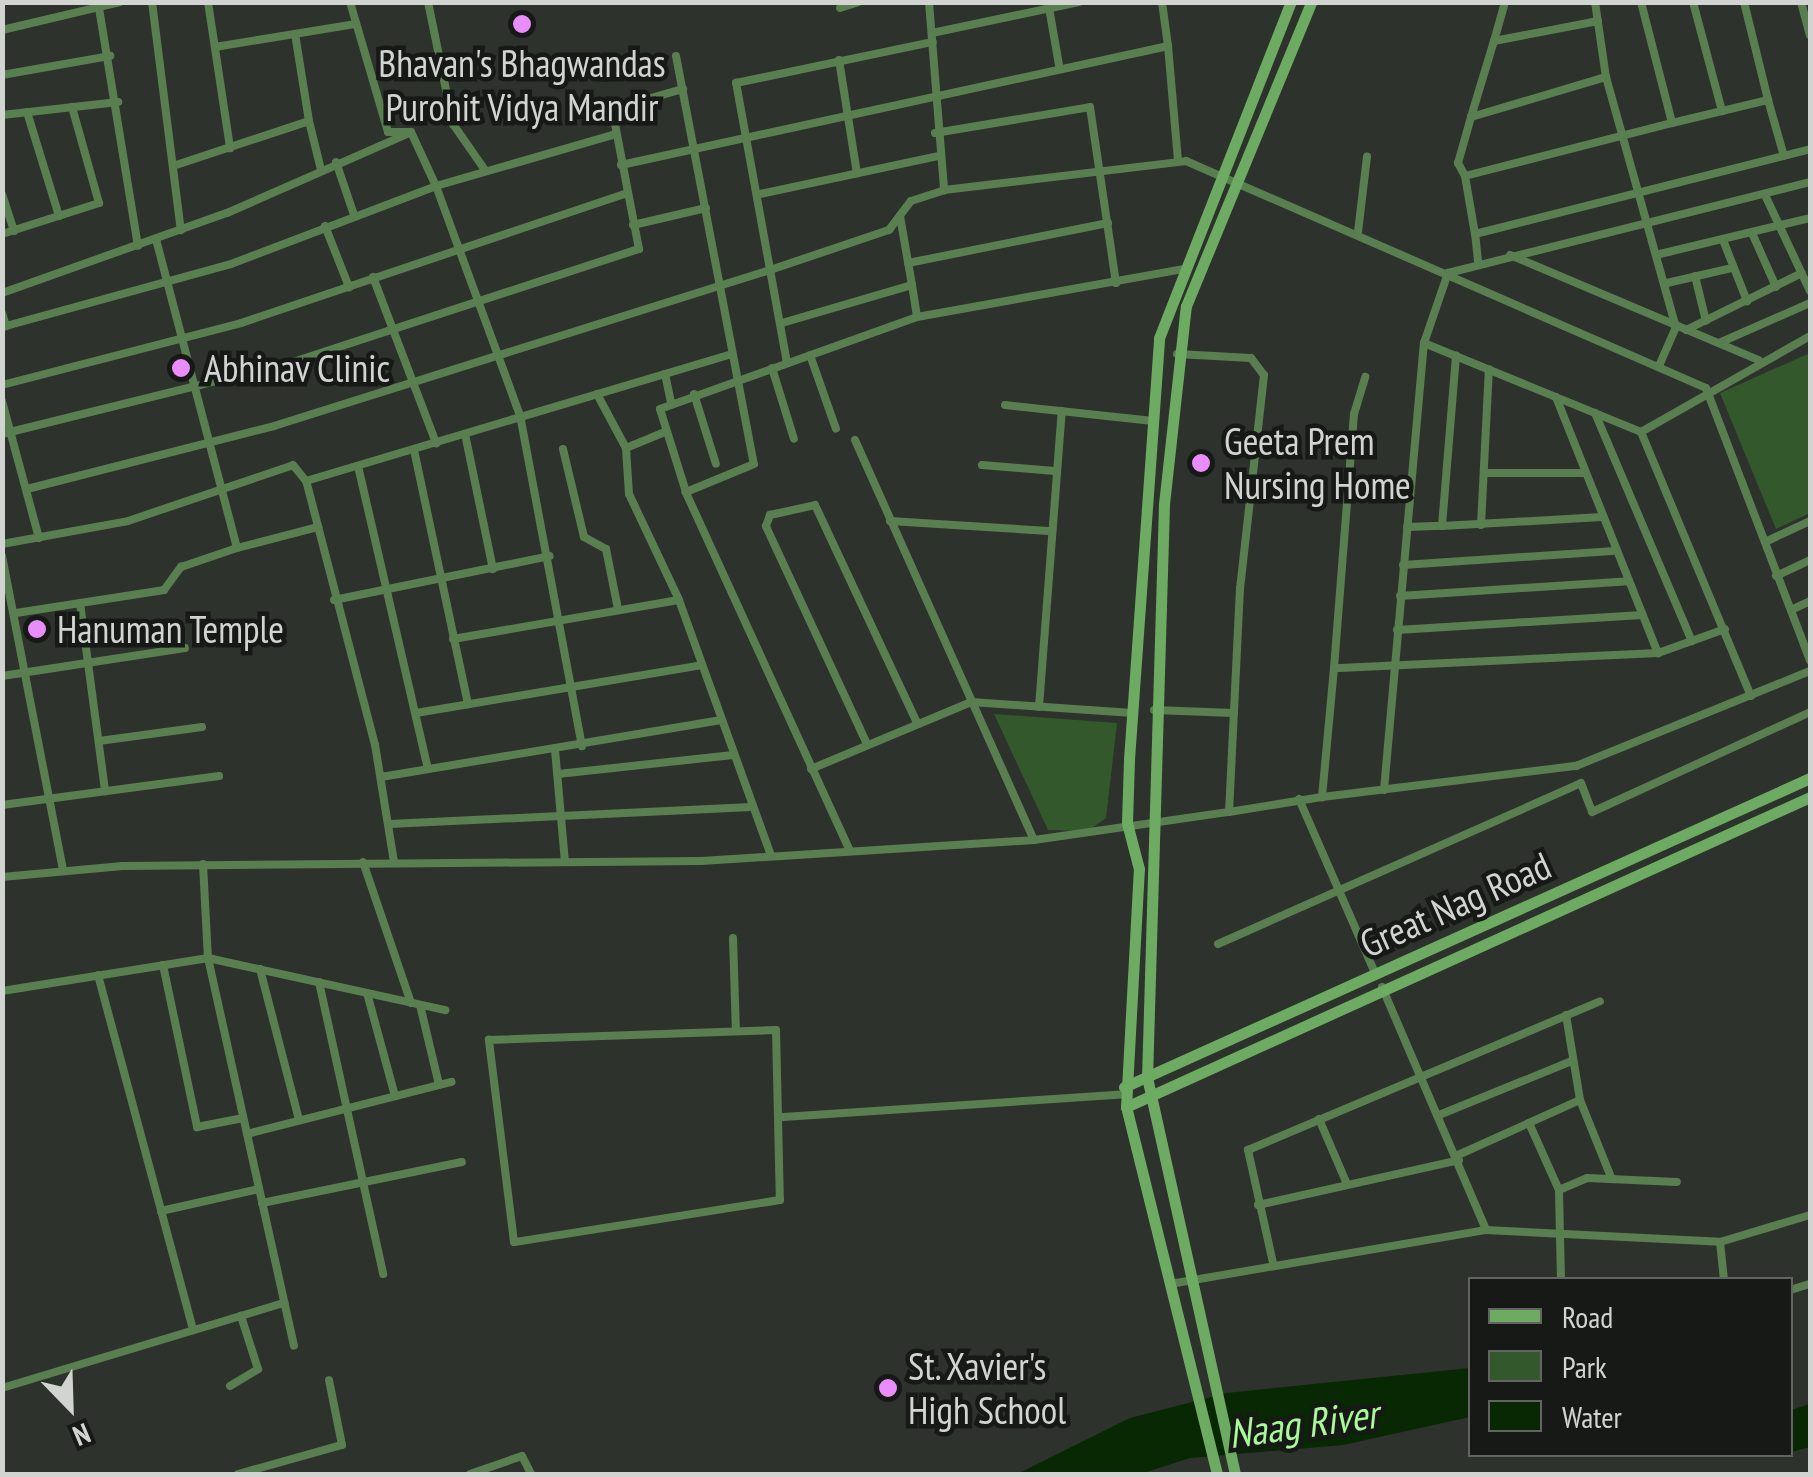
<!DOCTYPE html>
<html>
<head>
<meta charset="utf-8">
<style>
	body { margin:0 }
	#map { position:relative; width:1813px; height:1477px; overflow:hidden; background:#2d322c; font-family:"PT Sans Narrow",sans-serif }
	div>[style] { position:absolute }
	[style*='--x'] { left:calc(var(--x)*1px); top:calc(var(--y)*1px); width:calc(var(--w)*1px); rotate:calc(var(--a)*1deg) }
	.green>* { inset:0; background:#33582c }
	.water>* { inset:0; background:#082703 }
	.street>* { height:8px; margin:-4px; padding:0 4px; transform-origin:4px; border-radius:4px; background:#597f51 }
	.secondary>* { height:11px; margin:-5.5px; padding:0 5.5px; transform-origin:5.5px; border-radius:5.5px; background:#6eab62 }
	.dots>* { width:28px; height:28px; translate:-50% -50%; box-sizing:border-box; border:5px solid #171916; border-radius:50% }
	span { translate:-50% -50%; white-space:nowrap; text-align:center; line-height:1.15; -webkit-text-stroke:9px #171916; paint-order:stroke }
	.poi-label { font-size:38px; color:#d1d4d0 }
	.left { translate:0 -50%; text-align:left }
	.street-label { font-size:38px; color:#d1d4d0 }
	.water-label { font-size:40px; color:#a9f999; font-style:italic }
	.frame { position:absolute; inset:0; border:5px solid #d1d4d0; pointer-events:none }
	.legend { position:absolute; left:1468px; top:1277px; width:325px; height:180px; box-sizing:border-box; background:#171916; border:2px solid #616460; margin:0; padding:12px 18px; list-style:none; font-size:30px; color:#d1d4d0 }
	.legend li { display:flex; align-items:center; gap:20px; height:50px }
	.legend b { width:50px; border:2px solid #616460 }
	.north { position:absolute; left:20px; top:1357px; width:100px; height:100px; -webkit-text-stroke:8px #171916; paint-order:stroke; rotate:157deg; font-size:28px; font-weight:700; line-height:40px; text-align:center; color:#d1d4d0 }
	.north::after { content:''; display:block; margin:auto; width:35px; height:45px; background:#d1d4d0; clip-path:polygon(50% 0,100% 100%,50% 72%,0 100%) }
</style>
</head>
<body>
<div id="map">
	<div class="green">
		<div style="clip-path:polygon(1810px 353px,1810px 513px,1776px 529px,1720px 393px)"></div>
		<div style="clip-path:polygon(994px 714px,1117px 723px,1106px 818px,1088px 831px,1048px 830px)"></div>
	</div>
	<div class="water">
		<div style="clip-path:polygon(1470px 1368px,1470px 1417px,1343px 1445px,1190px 1458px,1140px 1474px,1017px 1474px,1130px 1418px,1227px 1393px)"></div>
		<div style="clip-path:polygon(1810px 1404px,1810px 1447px,1791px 1452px,1791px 1410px)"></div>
	</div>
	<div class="street">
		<div style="--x:98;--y:2;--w:247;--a:80.7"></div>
		<div style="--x:152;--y:2;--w:230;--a:82.8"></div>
		<div style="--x:208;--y:2;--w:148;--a:81.4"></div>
		<div style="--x:350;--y:2;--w:135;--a:73.7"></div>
		<div style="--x:388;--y:132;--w:23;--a:0"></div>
		<div style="--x:411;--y:132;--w:60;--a:65.2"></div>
		<div style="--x:436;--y:186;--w:244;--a:69.9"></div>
		<div style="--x:520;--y:415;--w:337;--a:79.4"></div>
		<div style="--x:428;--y:2;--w:125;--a:78.4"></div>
		<div style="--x:453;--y:124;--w:56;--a:55.2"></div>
		<div style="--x:929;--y:2;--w:189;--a:85.4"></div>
		<div style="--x:1048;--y:2;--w:64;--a:80.1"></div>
		<div style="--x:1595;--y:2;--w:76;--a:81.7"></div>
		<div style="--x:1641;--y:2;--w:125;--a:75.6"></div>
		<div style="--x:1693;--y:2;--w:113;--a:75.1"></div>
		<div style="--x:1744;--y:2;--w:101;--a:76.2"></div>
		<div style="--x:1801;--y:2;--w:34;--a:75"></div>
		<div style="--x:840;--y:8;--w:19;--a:-18"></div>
		<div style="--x:2;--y:30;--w:121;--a:-13.3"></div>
		<div style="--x:932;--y:33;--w:150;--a:-11.9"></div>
		<div style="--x:1494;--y:41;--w:41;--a:-74.2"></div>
		<div style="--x:1168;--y:46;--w:114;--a:85"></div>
		<div style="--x:215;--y:47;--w:143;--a:-9.3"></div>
		<div style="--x:676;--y:56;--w:415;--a:79.2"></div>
		<div style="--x:754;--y:464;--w:74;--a:157.6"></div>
		<div style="--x:839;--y:60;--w:115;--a:81"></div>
		<div style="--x:2;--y:75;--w:110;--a:-10"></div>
		<div style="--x:27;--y:112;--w:109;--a:72.9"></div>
		<div style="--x:2;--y:115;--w:117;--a:-6.4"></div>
		<div style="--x:1471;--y:117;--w:79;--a:-73.2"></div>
		<div style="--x:1494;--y:41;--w:106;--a:-10.9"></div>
		<div style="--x:309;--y:121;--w:50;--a:76.2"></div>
		<div style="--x:935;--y:133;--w:157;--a:-9.5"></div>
		<div style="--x:1090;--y:107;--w:178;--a:81.6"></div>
		<div style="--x:336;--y:162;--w:56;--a:71.2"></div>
		<div style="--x:621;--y:165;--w:560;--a:-12.27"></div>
		<div style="--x:1168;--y:46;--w:44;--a:-97.8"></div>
		<div style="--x:173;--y:166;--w:143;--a:-18.3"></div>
		<div style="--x:309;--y:121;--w:88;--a:-99.1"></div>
		<div style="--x:1465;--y:176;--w:15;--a:-118"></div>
		<div style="--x:1458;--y:163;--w:48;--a:-74.2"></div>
		<div style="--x:1471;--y:117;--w:141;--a:-16.5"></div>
		<div style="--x:1606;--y:77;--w:260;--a:74.4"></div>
		<div style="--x:1676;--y:327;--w:43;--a:113.6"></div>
		<div style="--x:2;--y:194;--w:39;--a:72"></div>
		<div style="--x:760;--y:194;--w:183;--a:-12"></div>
		<div style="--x:1765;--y:195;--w:106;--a:64.9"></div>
		<div style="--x:633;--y:225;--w:75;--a:-13.1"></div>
		<div style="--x:325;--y:226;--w:66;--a:68.5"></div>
		<div style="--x:1358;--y:232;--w:76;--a:-83.2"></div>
		<div style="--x:1752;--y:233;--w:59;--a:66"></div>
		<div style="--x:2;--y:234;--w:102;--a:-17.7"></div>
		<div style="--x:99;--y:203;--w:100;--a:-105.7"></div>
		<div style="--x:1475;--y:234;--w:59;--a:-99.8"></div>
		<div style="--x:1465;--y:176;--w:214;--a:-14.4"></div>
		<div style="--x:1672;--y:123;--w:99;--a:-13.5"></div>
		<div style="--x:1768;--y:100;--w:58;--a:74.1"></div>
		<div style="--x:1723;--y:240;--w:66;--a:68.5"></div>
		<div style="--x:1660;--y:254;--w:154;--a:-13.5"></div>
		<div style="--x:1510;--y:255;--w:270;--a:22.9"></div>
		<div style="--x:1478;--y:261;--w:27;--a:-96"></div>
		<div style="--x:1475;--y:234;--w:346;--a:-14.2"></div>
		<div style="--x:908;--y:263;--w:204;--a:-11.3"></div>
		<div style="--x:1695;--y:276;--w:46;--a:76.3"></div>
		<div style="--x:373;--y:277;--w:178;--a:69.2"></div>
		<div style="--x:1667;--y:283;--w:67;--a:-13"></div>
		<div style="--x:912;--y:285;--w:32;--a:81"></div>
		<div style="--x:2;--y:293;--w:239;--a:-19.6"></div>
		<div style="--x:227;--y:213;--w:197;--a:-23.7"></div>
		<div style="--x:2;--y:313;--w:14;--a:73"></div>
		<div style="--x:6;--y:326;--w:233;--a:-15.4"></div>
		<div style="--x:231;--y:264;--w:219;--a:-20.8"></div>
		<div style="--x:436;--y:186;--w:187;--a:-16.1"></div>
		<div style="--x:782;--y:323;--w:135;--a:-16.3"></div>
		<div style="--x:912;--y:285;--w:70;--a:-99.9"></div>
		<div style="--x:1686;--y:330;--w:129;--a:-26.2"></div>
		<div style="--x:1424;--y:343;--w:235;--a:22.3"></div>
		<div style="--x:1641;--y:432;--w:286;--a:67.4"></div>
		<div style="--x:1719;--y:343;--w:99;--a:-23.7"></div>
		<div style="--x:1177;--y:354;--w:74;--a:3.1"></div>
		<div style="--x:1251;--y:358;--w:21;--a:53"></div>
		<div style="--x:1264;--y:375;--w:214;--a:96.4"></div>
		<div style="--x:1240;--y:588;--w:224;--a:92.8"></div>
		<div style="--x:1229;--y:812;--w:94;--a:-9.2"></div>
		<div style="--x:810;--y:355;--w:78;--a:70.6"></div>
		<div style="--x:787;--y:363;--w:285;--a:-100.3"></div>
		<div style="--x:736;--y:83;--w:201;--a:-11.8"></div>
		<div style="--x:772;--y:368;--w:74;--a:72.8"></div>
		<div style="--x:665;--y:374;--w:29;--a:78"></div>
		<div style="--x:2;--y:385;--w:247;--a:-14.5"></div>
		<div style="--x:241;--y:323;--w:407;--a:-18.6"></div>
		<div style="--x:597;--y:394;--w:61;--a:61.8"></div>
		<div style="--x:626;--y:448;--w:46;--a:86.3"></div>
		<div style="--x:629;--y:494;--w:117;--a:64.7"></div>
		<div style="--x:679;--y:600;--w:272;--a:70.2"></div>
		<div style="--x:694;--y:394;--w:73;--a:72.6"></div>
		<div style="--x:1556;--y:397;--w:276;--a:68.3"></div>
		<div style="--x:2;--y:401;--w:142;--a:74.9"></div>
		<div style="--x:1005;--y:405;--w:149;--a:6.2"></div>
		<div style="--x:1595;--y:413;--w:248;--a:67"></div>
		<div style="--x:1641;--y:432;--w:194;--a:-29.6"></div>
		<div style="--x:2;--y:434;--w:300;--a:-13.9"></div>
		<div style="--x:293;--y:362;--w:364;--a:-18.1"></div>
		<div style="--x:639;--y:249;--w:143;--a:-100.9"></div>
		<div style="--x:612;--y:109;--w:74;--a:-15.7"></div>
		<div style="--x:465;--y:434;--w:138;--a:78.3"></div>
		<div style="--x:855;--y:440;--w:438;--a:65.9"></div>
		<div style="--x:626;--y:448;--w:42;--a:-22.3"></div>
		<div style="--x:563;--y:449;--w:90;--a:76.6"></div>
		<div style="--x:584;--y:537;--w:25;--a:29"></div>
		<div style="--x:606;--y:549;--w:61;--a:78.7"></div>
		<div style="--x:414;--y:450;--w:260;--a:78"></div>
		<div style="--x:982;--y:465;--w:73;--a:4.7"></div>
		<div style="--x:358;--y:466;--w:311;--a:77"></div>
		<div style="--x:1484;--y:473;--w:100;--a:0"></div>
		<div style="--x:27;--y:489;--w:255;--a:-14.3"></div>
		<div style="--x:274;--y:426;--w:520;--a:-17.46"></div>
		<div style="--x:770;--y:270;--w:126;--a:-18.6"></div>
		<div style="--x:889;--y:230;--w:36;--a:-53"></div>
		<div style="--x:911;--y:201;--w:35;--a:-18"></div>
		<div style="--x:944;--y:190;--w:244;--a:-6.8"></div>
		<div style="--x:1186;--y:161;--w:567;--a:23.58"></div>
		<div style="--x:1706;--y:388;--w:292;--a:69.1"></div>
		<div style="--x:890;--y:521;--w:159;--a:3.6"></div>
		<div style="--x:1481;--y:525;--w:156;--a:-87.1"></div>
		<div style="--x:1442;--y:526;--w:160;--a:-3.2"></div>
		<div style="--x:1407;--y:527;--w:35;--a:-2"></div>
		<div style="--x:1442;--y:526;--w:171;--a:-85.3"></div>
		<div style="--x:1765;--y:542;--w:50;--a:-25"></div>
		<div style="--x:2;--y:544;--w:128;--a:-10.3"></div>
		<div style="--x:128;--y:521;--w:174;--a:-18.7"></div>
		<div style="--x:293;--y:465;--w:21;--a:51"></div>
		<div style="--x:237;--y:548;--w:84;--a:-14.5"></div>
		<div style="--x:2;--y:556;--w:321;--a:79"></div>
		<div style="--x:1403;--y:565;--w:213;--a:-3.8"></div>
		<div style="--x:1776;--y:576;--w:38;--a:-25"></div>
		<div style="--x:1400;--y:596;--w:229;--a:-3.7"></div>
		<div style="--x:334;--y:600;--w:220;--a:-11.5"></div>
		<div style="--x:80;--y:603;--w:190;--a:82.4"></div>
		<div style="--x:1791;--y:610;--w:21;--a:-25"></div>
		<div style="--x:16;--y:613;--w:150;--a:-8.8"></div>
		<div style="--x:164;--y:590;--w:29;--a:-54"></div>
		<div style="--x:181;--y:567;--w:59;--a:-18.7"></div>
		<div style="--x:237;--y:548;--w:319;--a:-104.7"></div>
		<div style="--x:1725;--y:629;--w:71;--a:160.3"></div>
		<div style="--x:1658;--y:653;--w:324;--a:177.3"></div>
		<div style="--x:1334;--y:668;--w:130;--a:95.3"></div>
		<div style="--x:1322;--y:797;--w:256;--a:-7"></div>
		<div style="--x:1576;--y:766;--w:253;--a:-22.1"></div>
		<div style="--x:1397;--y:630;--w:246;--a:-3.5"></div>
		<div style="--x:453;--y:639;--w:229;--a:-9.8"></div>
		<div style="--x:1334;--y:668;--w:255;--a:-85.5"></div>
		<div style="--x:1354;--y:414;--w:39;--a:-73"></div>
		<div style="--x:2;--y:676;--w:185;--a:-8.7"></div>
		<div style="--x:1039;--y:707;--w:297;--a:-85.6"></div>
		<div style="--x:1154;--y:710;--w:80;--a:2.1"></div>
		<div style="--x:416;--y:713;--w:290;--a:-9.5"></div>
		<div style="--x:99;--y:741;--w:104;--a:-7.7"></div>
		<div style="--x:867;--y:744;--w:240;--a:-114.9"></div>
		<div style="--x:766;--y:526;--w:12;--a:-70"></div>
		<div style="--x:770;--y:515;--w:46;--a:-12.5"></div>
		<div style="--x:815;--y:505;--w:241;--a:64.9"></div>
		<div style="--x:555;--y:750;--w:111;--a:84.9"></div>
		<div style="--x:811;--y:769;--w:173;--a:-22.7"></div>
		<div style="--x:971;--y:702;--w:162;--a:3.9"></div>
		<div style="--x:558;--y:774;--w:176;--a:-6.2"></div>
		<div style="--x:381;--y:777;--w:345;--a:-9.5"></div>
		<div style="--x:1384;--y:790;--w:449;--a:-84.9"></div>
		<div style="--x:1424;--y:343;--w:74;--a:-71.1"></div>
		<div style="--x:1448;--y:273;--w:373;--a:-14.1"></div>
		<div style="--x:1299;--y:799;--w:190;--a:66.4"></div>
		<div style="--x:2;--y:805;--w:219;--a:-7.6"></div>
		<div style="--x:389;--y:824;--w:363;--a:-2.7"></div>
		<div style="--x:850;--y:851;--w:395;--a:-114.6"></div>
		<div style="--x:686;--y:492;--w:87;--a:-107.4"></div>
		<div style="--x:660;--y:409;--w:273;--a:-19.7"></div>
		<div style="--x:917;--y:317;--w:270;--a:-10.2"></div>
		<div style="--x:363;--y:862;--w:149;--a:71.2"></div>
		<div style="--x:394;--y:862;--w:119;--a:-99.2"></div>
		<div style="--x:375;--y:745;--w:273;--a:-104.6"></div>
		<div style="--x:306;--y:481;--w:441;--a:-16.6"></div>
		<div style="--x:203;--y:864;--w:94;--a:87"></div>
		<div style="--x:208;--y:958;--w:397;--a:77.5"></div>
		<div style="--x:2;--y:877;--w:121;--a:-5.2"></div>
		<div style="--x:123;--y:866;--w:578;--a:-0.5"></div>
		<div style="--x:701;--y:861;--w:334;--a:-3.6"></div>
		<div style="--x:1034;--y:840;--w:197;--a:-8.2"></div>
		<div style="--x:733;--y:938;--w:93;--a:88.2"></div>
		<div style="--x:1218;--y:944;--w:397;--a:-23.9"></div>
		<div style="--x:1581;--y:783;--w:31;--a:69"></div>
		<div style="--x:1592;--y:812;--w:240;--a:-24.6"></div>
		<div style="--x:163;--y:965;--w:166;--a:78.1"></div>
		<div style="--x:197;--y:1127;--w:47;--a:-11.1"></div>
		<div style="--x:260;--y:969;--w:156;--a:75.5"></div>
		<div style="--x:98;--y:975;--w:367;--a:75"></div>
		<div style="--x:319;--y:982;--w:299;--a:77.6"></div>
		<div style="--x:1382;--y:987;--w:264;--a:66.8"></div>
		<div style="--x:2;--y:991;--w:209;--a:-9.1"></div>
		<div style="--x:208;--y:958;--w:243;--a:12.4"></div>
		<div style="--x:367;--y:993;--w:107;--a:74.8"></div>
		<div style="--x:420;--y:1005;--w:82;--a:76.6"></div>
		<div style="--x:1566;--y:1015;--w:86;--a:80.6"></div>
		<div style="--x:1580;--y:1100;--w:83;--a:68.1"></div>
		<div style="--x:776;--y:1030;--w:170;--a:88.7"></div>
		<div style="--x:780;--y:1200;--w:269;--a:171"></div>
		<div style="--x:514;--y:1242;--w:204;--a:-97.1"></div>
		<div style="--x:489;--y:1040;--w:287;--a:-2"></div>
		<div style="--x:1439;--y:1115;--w:144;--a:-22.1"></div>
		<div style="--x:783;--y:1117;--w:343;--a:-3.8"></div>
		<div style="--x:1319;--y:1119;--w:71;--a:66.7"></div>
		<div style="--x:1529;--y:1123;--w:73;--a:65.9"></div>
		<div style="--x:247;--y:1134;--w:211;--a:-14.3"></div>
		<div style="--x:1458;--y:1155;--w:134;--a:-24.3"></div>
		<div style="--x:262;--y:1203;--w:204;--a:-11.6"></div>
		<div style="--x:1258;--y:1205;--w:206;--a:-12.6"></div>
		<div style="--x:161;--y:1211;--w:100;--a:-12.7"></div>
		<div style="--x:1720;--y:1242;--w:38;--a:84"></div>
		<div style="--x:1273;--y:1263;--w:116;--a:-102.5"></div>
		<div style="--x:1248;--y:1150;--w:382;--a:-22.9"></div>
		<div style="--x:1561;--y:1280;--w:90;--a:-91.3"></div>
		<div style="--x:1559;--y:1190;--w:30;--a:-23"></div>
		<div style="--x:1587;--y:1178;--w:90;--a:2.5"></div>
		<div style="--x:1170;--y:1284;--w:321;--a:-9.7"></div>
		<div style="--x:1486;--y:1230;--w:234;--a:2.9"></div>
		<div style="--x:1720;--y:1242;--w:94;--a:-16.7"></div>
		<div style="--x:1790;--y:1290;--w:21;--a:-17"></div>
		<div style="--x:230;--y:1386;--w:33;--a:-31"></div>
		<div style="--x:258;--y:1369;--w:56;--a:-107.8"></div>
		<div style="--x:2;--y:1388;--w:295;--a:-16.8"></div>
		<div style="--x:238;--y:1474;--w:108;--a:-15.6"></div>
		<div style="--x:342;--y:1445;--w:66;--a:-101.3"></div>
		<div style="--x:470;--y:1474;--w:55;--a:-19.1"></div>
		<div style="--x:522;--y:1456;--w:20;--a:63"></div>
	</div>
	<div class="secondary">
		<div style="--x:1124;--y:1087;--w:752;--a:-24.25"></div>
		<div style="--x:1126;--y:1107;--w:751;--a:-24.38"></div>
		<div style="--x:1217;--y:1474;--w:378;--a:-103.9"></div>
		<div style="--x:1126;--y:1107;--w:238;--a:-86.9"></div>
		<div style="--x:1139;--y:869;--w:48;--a:-104.6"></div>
		<div style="--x:1127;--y:823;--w:64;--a:-88.2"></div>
		<div style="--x:1129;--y:759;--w:422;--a:-85.9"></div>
		<div style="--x:1159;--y:338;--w:361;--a:-68.6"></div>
		<div style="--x:1235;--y:1474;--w:406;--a:-102.5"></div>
		<div style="--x:1147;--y:1078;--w:574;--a:-88.3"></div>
		<div style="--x:1164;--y:504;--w:199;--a:-83.7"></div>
		<div style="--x:1186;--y:306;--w:329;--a:-67.6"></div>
	</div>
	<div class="dots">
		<div style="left:522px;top:24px;background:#e98dfd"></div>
		<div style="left:181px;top:368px;background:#e98dfd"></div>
		<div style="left:1201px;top:463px;background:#e98dfd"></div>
		<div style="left:37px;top:629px;background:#e98dfd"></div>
		<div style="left:888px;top:1388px;background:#e98dfd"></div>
	</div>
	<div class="poi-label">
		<span style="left:522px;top:85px">Bhavan's Bhagwandas<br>Purohit Vidya Mandir</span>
		<span class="left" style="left:204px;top:368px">Abhinav Clinic</span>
		<span class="left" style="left:1224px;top:463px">Geeta Prem<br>Nursing Home</span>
		<span class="left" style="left:57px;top:629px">Hanuman Temple</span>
		<span class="left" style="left:908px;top:1388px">St. Xavier's<br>High School</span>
	</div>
	<div class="street-label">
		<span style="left:1455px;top:904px;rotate:-24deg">Great Nag Road</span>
	</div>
	<div class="water-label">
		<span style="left:1303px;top:1423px;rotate:-8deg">Naag River</span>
	</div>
	<div class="frame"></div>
	<ul class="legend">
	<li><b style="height:12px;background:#6eab62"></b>Road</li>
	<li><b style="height:28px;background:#33582c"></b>Park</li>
	<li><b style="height:28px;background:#082703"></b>Water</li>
	</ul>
	<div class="north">N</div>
</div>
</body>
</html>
